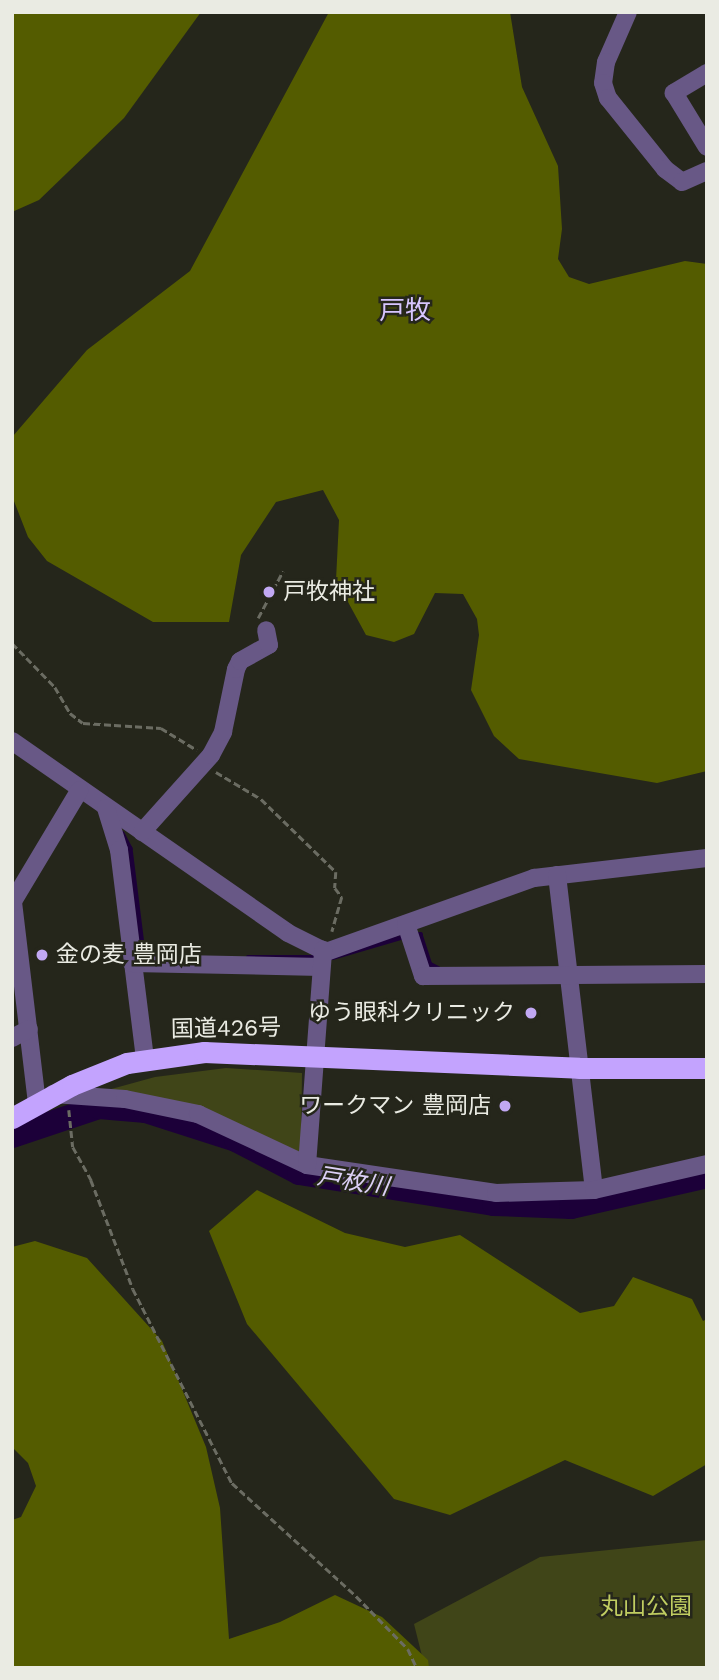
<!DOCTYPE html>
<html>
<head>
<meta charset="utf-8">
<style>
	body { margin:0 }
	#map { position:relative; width:719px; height:1680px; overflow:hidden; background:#25261b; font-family:"Work Sans","Noto Sans JP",sans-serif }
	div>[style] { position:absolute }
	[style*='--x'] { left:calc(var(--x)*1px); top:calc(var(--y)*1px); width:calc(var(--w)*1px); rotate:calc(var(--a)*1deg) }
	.green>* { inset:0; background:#404518 }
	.forest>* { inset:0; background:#545c00 }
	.stream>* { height:4.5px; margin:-2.25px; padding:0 2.25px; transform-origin:2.25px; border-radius:2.25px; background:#1c0039 }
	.river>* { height:24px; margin:-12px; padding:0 12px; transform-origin:12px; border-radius:12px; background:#1c0039 }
	.path>* { height:2.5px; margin-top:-1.25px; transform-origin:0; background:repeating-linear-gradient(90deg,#6b6c62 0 7px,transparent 0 10.5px) }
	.minor>* { height:18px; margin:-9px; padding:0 9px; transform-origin:9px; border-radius:9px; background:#685886 }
	.highway>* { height:21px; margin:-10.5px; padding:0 10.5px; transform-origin:10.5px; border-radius:10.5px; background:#c3a3fe }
	.dots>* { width:19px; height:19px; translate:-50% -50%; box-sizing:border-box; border:4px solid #25261b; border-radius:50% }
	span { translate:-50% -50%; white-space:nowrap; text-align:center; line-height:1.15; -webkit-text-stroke:5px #25261b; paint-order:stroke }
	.poi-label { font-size:23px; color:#eaebe3 }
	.left { translate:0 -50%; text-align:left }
	.right { translate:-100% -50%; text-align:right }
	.street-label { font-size:23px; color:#eaebe3 }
	.park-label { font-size:23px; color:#c0cd61 }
	.water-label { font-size:24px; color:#dcd0f6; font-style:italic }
	.quarter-label { font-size:26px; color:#d7c5fe }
	.frame { position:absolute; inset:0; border:14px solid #eaebe3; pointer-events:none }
</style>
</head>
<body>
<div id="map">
	<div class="green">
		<div style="clip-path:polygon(226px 1068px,302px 1073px,301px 1154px,190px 1105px,104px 1091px,155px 1077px)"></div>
		<div style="clip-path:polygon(707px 1540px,707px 1668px,425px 1668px,414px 1624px,540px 1557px)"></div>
	</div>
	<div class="forest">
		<div style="clip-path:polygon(12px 12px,201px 12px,124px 118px,39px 200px,12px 212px)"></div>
		<div style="clip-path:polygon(329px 12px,510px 12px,522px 87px,558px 166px,562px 229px,558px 259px,569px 277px,589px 284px,685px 261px,707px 264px,707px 771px,657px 783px,519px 759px,494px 736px,471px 690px,479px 635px,477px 619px,463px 594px,435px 593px,414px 634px,394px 642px,366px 635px,336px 580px,339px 520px,323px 490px,276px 502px,241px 555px,229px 622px,153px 622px,47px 561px,28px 537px,12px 496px,13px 436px,87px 350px,190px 271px)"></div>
		<div style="clip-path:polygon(257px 1190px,345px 1233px,405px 1247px,460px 1235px,580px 1313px,614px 1306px,633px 1277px,692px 1299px,703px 1321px,707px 1319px,707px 1464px,653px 1496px,565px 1460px,450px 1515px,394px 1499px,247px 1324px,209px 1231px)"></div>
		<div style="clip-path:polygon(35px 1241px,87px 1258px,162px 1341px,206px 1447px,220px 1508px,229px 1639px,280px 1622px,335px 1595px,382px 1617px,428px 1660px,429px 1668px,12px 1668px,12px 1520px,21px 1517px,36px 1486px,28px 1463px,12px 1447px,12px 1247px)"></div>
	</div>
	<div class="stream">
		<div style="--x:122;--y:833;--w:17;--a:62"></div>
		<div style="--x:130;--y:848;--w:105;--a:82.9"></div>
		<div style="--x:143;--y:952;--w:9;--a:18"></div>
		<div style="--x:413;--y:935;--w:7;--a:-8"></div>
		<div style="--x:420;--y:934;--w:32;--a:72"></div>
		<div style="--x:430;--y:964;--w:9;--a:27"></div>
		<div style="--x:248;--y:957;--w:69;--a:0"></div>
		<div style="--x:332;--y:957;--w:75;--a:-16.3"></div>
	</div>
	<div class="river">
		<div style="--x:12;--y:1136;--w:92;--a:-18.4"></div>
		<div style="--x:99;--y:1107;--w:47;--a:4.9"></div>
		<div style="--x:146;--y:1111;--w:95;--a:17.9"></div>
		<div style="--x:236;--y:1140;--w:71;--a:27.6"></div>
		<div style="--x:299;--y:1173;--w:197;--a:9"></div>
		<div style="--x:494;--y:1204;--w:77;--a:2.2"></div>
		<div style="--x:571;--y:1207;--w:139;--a:-12.8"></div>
	</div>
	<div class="path">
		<div style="--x:258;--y:618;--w:53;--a:-62"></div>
		<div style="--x:12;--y:643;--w:62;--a:45.7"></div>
		<div style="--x:55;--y:687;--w:30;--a:60"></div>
		<div style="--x:70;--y:713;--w:16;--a:38"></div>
		<div style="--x:83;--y:723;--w:78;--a:3.7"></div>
		<div style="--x:161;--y:728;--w:42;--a:31.4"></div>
		<div style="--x:216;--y:772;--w:52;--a:31"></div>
		<div style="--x:261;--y:799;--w:105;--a:44.2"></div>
		<div style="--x:336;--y:872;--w:16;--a:94"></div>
		<div style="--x:335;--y:888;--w:11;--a:52"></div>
		<div style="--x:342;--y:897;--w:36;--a:106"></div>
		<div style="--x:69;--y:1110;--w:37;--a:84"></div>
		<div style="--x:73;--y:1147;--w:38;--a:61"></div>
		<div style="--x:91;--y:1180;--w:117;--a:68.9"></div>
		<div style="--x:133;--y:1289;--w:218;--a:63"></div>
		<div style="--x:232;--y:1483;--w:168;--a:42.3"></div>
		<div style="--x:356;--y:1596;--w:74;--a:45.5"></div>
		<div style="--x:408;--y:1649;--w:21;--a:65"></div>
	</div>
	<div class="minor">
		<div style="--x:628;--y:12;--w:55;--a:113.7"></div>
		<div style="--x:606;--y:62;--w:21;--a:98"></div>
		<div style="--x:603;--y:83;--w:16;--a:72"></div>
		<div style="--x:608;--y:98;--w:91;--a:51.2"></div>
		<div style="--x:665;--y:169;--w:21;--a:37"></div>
		<div style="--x:682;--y:182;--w:27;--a:-24"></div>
		<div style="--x:707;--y:73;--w:39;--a:149"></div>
		<div style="--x:674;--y:93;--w:63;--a:58.6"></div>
		<div style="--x:12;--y:741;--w:336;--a:34.8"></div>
		<div style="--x:288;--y:933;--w:42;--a:26.6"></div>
		<div style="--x:326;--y:952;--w:221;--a:-19.6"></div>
		<div style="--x:534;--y:878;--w:174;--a:-6.6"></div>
		<div style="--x:106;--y:808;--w:44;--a:72.8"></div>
		<div style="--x:119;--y:850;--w:211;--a:82.9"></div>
		<div style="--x:142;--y:832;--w:103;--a:-48.1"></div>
		<div style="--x:211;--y:755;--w:26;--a:-62"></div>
		<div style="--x:223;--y:732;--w:64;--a:-78.3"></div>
		<div style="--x:236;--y:669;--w:9;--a:-63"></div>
		<div style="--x:240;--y:661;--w:33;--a:-29"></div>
		<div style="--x:269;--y:645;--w:15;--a:-101"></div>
		<div style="--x:557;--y:875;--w:317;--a:83.3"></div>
		<div style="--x:13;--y:902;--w:202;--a:83.2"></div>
		<div style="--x:12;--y:903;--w:131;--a:-59.1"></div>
		<div style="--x:406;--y:924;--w:55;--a:71.9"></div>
		<div style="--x:423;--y:976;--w:284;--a:-0.4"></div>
		<div style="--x:132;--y:963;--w:189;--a:1.2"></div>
		<div style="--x:12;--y:1038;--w:19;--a:-28"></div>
		<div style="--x:53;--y:1094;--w:72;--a:4"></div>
		<div style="--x:125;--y:1099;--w:75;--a:11.6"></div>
		<div style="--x:198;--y:1114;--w:120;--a:25.1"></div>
		<div style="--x:307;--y:1165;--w:191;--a:8.4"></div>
		<div style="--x:496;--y:1193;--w:98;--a:-1.8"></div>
		<div style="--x:594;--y:1190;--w:116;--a:-13"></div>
		<div style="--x:307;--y:1165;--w:216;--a:-85.7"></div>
	</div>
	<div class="highway">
		<div style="--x:12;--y:1118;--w:68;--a:-28.8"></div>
		<div style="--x:72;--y:1085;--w:59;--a:-21.8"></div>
		<div style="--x:127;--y:1063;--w:78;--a:-8.1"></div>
		<div style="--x:204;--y:1052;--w:375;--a:2.4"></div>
		<div style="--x:579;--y:1068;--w:128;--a:0"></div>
	</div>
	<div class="dots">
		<div style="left:269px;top:592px;background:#c1a8f3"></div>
		<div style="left:42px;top:955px;background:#c1a8f3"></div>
		<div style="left:531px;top:1013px;background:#c1a8f3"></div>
		<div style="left:505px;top:1106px;background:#c1a8f3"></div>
	</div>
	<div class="poi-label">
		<span class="left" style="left:283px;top:592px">戸牧神社</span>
		<span class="left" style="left:56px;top:955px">金の麦 豊岡店</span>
		<span class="right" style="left:515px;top:1013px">ゆう眼科クリニック</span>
		<span class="right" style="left:491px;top:1106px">ワークマン 豊岡店</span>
	</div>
	<div class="street-label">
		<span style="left:226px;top:1029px;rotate:-1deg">国道426号</span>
	</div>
	<div class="park-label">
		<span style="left:646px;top:1607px">丸山公園</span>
	</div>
	<div class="water-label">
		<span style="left:353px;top:1182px;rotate:9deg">戸枚川</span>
	</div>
	<div class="quarter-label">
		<span style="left:405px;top:311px">戸牧</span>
	</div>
	<div class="frame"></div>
</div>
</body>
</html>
